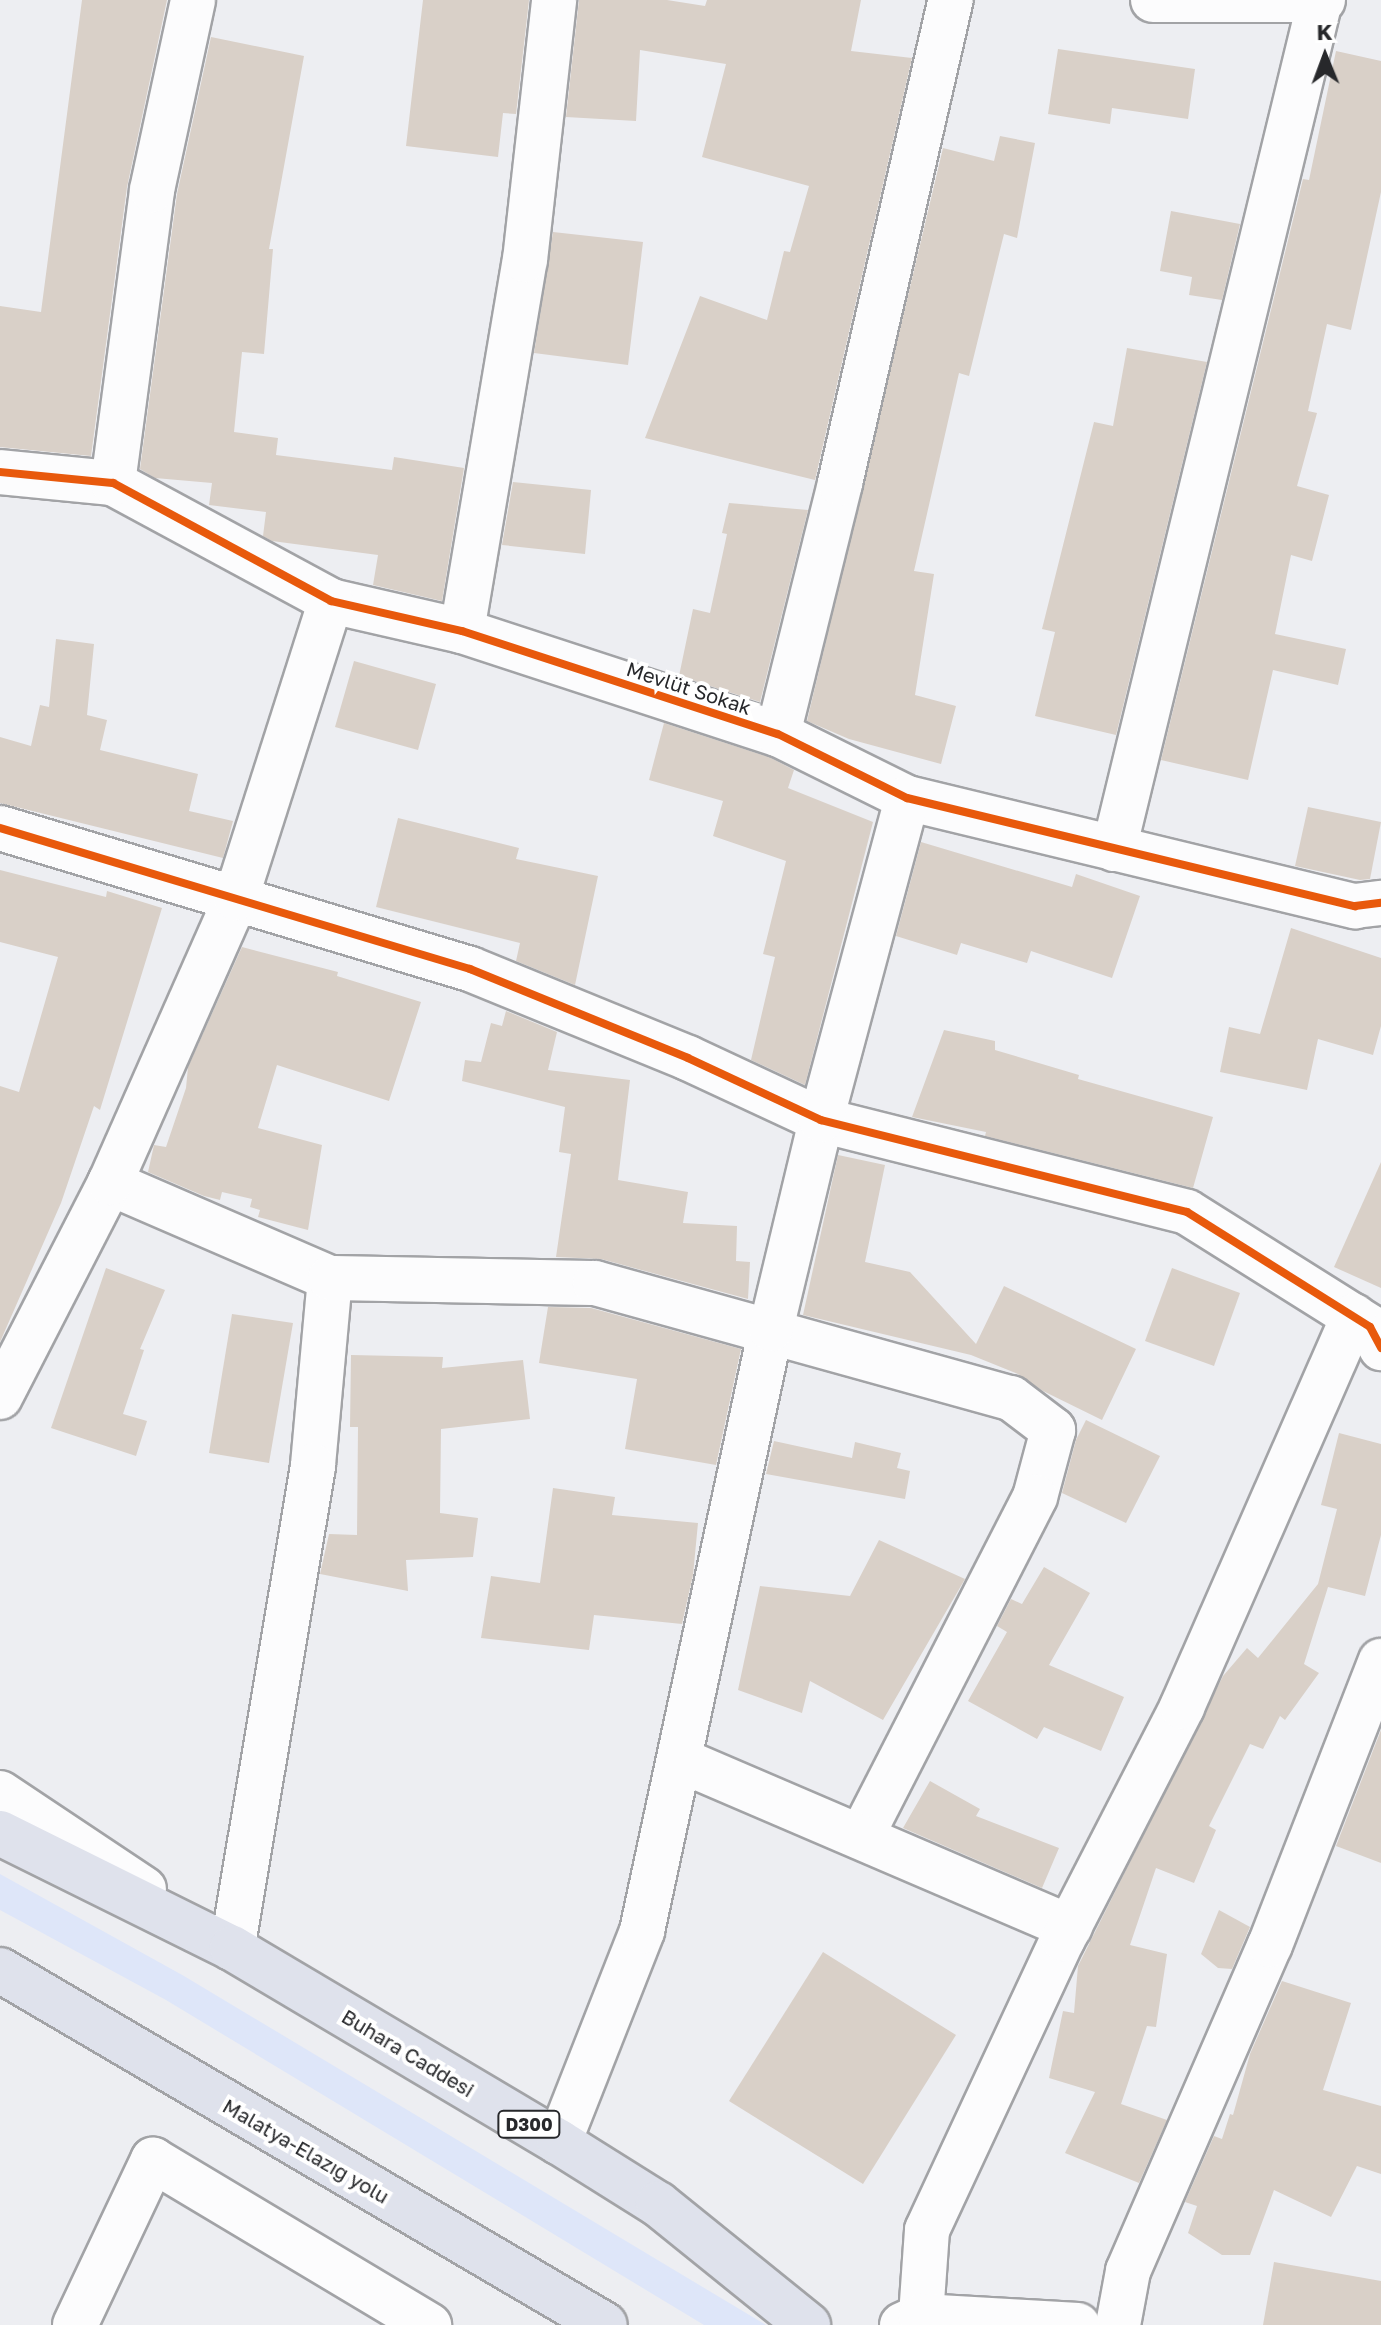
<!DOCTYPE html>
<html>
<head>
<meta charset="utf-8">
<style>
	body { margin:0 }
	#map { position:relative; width:1381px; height:2325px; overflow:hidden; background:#edeef2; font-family:"Golos Text",sans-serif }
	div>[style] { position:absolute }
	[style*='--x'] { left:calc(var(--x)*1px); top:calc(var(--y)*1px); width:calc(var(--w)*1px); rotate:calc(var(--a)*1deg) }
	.green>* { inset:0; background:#dee6f9 }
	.building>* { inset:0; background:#d9d0c8 }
	.roads { filter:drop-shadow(2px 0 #a2a3a6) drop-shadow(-2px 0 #a2a3a6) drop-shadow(0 2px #a2a3a6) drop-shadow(0 -2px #a2a3a6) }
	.minor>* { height:44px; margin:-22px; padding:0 22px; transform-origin:22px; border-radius:22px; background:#fcfcfd }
	.tertiary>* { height:44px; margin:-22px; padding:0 22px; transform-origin:22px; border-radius:22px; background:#fcfcfd }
	.secondary>* { height:44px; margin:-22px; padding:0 22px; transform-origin:22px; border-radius:22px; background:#fcfcfd }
	.trunk>* { height:44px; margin:-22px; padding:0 22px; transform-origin:22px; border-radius:22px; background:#dfe2ec }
	.cycleway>* { height:8px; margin:-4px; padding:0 4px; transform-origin:4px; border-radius:4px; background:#e8590c }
	span { translate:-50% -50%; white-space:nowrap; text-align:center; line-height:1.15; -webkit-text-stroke:8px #fff; paint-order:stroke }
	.shield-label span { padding:2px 6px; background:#fff; border:2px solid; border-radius:6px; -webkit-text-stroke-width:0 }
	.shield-label { font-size:18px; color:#27282b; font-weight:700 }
	.street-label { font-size:20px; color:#27282b }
	.north { position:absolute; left:1285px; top:16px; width:80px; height:80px; -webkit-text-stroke:6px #fff; paint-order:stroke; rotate:359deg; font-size:22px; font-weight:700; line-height:32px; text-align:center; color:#27282b }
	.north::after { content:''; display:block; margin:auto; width:28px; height:36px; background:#27282b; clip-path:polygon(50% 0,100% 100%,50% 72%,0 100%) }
</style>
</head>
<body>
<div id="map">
	<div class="green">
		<div style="clip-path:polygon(0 1874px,184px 1976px,766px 2325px,704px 2325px,166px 2000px,0 1910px)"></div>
	</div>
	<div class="building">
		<div style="clip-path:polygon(82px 0,167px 0,127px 187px,91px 456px,0 447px,0 306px,41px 312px)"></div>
		<div style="clip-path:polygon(423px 0,529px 0,516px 114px,503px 113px,498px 157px,406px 146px)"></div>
		<div style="clip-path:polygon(579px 0,667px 0,705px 6px,707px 0,861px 0,851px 51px,912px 58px,815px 480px,645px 438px,700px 296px,767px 320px,784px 251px,790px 252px,809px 186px,702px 157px,726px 64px,640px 50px,636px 121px,566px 117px)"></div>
		<div style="clip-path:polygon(211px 37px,304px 56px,269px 249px,273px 249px,264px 354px,242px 352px,234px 432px,278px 438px,276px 455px,392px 470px,394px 457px,464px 468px,442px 601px,373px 585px,378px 555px,272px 541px,263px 536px,266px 512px,209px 505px,212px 483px,155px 478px,140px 469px,177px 194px)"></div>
		<div style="clip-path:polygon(1058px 49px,1195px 69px,1188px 119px,1112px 108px,1110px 124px,1048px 114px)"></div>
		<div style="clip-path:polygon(1336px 51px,1381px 61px,1381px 192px,1351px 330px,1327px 324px,1308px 411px,1317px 413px,1297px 486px,1329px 495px,1312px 561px,1291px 555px,1275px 634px,1346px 649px,1338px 685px,1273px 670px,1248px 780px,1161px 760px,1303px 179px,1309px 180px)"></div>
		<div style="clip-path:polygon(1000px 136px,1035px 143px,1017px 238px,1004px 234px,969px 376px,959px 373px,914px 571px,934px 574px,915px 695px,956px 706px,941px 764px,849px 739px,807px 721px,943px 148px,994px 161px)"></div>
		<div style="clip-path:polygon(1171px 211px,1240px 224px,1222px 300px,1189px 295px,1192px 277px,1160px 271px)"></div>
		<div style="clip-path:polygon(553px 232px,643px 242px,628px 365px,534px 353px)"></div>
		<div style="clip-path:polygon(1127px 348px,1207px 362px,1116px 735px,1035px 716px,1055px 632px,1042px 629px,1094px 422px,1113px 426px)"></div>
		<div style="clip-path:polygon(513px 482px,591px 490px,585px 554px,502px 545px)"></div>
		<div style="clip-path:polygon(729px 503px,808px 510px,760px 702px,679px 676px,693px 609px,710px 613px,727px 534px,722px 533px)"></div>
		<div style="clip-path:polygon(56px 639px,94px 644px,87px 715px,107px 720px,100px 750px,198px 774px,189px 811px,233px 821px,223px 858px,0 803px,0 737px,31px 746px,40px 705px,49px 707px)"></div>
		<div style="clip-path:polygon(354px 661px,436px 684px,418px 750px,335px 727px)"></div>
		<div style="clip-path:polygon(664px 723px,769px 757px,794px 770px,788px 788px,873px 822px,805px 1085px,751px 1060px,775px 957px,763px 954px,786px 861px,713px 836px,723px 801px,649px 780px)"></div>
		<div style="clip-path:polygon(1308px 807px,1381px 822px,1370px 879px,1360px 880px,1295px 866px)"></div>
		<div style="clip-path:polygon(398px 818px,519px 848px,516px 859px,598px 876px,575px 985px,516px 961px,520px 943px,376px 907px)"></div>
		<div style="clip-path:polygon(921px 842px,1072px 887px,1076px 874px,1140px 896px,1112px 978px,1031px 951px,1027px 963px,961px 943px,957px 955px,896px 936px)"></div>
		<div style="clip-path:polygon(0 870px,106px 897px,107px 891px,162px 908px,100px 1110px,94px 1106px,61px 1203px,0 1342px,0 1086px,19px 1092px,58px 957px,0 942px)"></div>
		<div style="clip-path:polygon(1291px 928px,1381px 958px,1381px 1026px,1373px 1055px,1318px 1039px,1307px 1090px,1220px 1072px,1229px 1027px,1260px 1034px)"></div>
		<div style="clip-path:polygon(242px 947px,338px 972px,337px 976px,421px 1002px,389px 1101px,277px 1065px,258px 1128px,322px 1145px,308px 1230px,258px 1217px,260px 1210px,250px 1207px,252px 1199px,222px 1192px,220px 1200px,204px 1196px,148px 1172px,154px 1145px,166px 1147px,186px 1088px,188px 1067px)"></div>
		<div style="clip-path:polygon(506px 1011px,557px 1032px,548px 1070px,630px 1080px,618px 1180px,688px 1192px,683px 1223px,737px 1226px,736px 1261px,750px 1262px,748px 1299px,601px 1259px,556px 1257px,571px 1154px,559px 1152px,565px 1107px,462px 1081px,465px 1060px,481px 1062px,491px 1023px,502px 1026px)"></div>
		<div style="clip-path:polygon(944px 1030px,995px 1041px,995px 1050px,1079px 1075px,1078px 1079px,1213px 1117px,1193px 1188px,985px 1136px,986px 1132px,912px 1117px)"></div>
		<div style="clip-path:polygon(838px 1155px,885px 1165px,865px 1262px,910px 1272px,976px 1344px,1004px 1286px,1136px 1349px,1102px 1420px,1043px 1391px,1018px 1374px,971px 1355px,803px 1315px)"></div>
		<div style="clip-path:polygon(1381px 1162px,1381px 1288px,1334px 1267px)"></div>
		<div style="clip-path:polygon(106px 1268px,165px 1290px,140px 1349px,144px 1350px,123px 1414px,147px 1421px,136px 1456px,51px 1428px)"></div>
		<div style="clip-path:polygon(1172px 1268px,1240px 1293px,1214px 1366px,1145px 1341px)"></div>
		<div style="clip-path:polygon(548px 1307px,591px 1308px,741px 1349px,716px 1465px,625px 1449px,637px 1379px,539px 1363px)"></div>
		<div style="clip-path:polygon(232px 1314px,293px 1323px,269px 1463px,209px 1453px)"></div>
		<div style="clip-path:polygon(351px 1355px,443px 1357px,442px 1368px,523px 1360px,530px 1419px,441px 1429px,440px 1513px,478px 1518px,473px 1557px,406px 1560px,408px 1591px,320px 1574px,329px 1534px,357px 1535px,358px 1427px,350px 1427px)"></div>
		<div style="clip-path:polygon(1086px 1420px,1160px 1456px,1126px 1523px,1062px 1493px,1076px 1440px)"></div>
		<div style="clip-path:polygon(1339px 1433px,1381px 1444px,1381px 1535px,1365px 1596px,1328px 1587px,1304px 1664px,1319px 1673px,1285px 1720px,1280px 1716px,1263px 1749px,1250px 1744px,1209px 1826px,1216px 1830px,1194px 1883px,1156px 1868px,1130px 1945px,1167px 1954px,1156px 2027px,1147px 2026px,1121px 2104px,1167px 2120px,1139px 2183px,1065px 2153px,1095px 2092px,1049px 2078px,1063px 2011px,1074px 2013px,1078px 1966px,1223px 1676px,1247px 1648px,1258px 1658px,1318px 1584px,1337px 1509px,1321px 1505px)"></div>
		<div style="clip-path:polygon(774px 1441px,852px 1458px,855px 1442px,901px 1453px,897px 1468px,910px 1471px,905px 1499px,766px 1474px)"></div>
		<div style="clip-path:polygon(553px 1488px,615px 1497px,612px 1515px,698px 1523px,693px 1575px,682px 1624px,594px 1615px,589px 1650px,481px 1638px,491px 1576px,540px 1583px)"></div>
		<div style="clip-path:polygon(879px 1540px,965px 1579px,883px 1720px,810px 1681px,802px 1713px,738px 1690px,760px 1586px,850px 1596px)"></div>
		<div style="clip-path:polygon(1044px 1567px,1090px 1593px,1049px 1665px,1124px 1697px,1101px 1751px,1044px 1727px,1037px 1739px,968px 1701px,1007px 1632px,997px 1626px,1011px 1599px,1022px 1604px)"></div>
		<div style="clip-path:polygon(1381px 1730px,1381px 1863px,1336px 1846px)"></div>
		<div style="clip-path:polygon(930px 1781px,980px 1809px,976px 1816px,1059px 1848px,1042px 1888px,903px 1828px)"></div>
		<div style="clip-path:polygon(1219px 1910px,1250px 1927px,1232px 1969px,1218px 1968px,1201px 1954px)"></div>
		<div style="clip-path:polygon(823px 1952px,956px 2035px,863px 2184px,729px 2101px)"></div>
		<div style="clip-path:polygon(1282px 1981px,1351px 2003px,1323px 2090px,1381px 2106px,1381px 2174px,1357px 2166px,1331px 2217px,1274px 2190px,1250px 2255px,1222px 2255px,1188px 2233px,1197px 2206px,1185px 2202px,1214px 2136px,1222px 2139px,1230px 2114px,1233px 2115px,1250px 2054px)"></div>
		<div style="clip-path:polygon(1274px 2262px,1381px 2281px,1381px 2325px,1263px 2325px)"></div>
	</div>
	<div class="roads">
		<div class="minor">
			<div style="--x:0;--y:472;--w:114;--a:5.6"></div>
			<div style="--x:113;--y:483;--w:248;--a:28.4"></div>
			<div style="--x:331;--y:601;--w:134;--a:12.9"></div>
			<div style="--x:462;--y:631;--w:332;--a:18.1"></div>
			<div style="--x:778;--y:734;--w:144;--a:26.4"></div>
			<div style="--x:907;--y:798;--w:461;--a:13.6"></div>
			<div style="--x:1355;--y:906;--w:26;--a:-7"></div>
			<div style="--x:113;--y:483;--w:296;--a:-82.4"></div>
			<div style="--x:152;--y:190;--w:194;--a:-77.8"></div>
			<div style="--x:462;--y:631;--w:376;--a:-80.4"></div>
			<div style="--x:525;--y:260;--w:262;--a:-83.6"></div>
			<div style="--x:778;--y:734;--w:259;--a:-76.1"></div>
			<div style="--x:840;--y:483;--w:496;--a:-77.1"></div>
			<div style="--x:0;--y:828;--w:491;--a:16.7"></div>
			<div style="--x:470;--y:969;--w:235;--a:22.2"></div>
			<div style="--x:688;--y:1058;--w:147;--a:25"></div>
			<div style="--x:821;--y:1120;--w:377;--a:14.1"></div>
			<div style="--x:1187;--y:1212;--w:216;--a:32.1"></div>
			<div style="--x:1370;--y:1327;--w:24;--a:62"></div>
			<div style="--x:1114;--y:849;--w:873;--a:-76.35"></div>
			<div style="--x:110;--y:1183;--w:240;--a:23.4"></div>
			<div style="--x:330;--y:1278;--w:189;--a:95.2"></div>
			<div style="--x:313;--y:1466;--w:489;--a:99.5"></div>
			<div style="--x:330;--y:1278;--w:265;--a:1.1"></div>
			<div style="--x:595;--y:1283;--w:432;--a:15.5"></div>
			<div style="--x:1011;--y:1398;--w:53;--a:37.3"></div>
			<div style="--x:1053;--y:1430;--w:69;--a:105"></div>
			<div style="--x:1035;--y:1497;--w:380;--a:117.1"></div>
			<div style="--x:0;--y:1397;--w:241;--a:-62.8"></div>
			<div style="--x:110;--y:1183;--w:312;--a:-66.1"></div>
			<div style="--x:236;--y:898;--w:312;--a:-72.3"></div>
			<div style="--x:680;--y:1760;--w:424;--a:23.2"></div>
			<div style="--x:559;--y:2142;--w:227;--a:-68.5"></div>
			<div style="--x:642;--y:1931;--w:616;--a:-77.91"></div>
			<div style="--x:771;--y:1329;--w:215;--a:-76.5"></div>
			<div style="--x:821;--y:1120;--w:333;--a:-75"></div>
			<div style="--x:921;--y:2316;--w:86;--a:-86"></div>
			<div style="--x:927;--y:2230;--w:321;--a:-65"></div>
			<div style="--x:1063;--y:1939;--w:261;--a:-62.8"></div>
			<div style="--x:1182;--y:1707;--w:427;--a:-66.3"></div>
			<div style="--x:75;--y:2325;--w:183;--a:-64.7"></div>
			<div style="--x:153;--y:2160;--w:322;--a:30.9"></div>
			<div style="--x:1118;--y:2325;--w:55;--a:-79.5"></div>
			<div style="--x:1128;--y:2271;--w:356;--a:-66.5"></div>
			<div style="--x:1270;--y:1945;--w:305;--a:-68.7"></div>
		</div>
		<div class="tertiary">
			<div style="--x:1153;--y:0;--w:170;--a:0"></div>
			<div style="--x:902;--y:2325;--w:21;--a:-25"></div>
			<div style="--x:921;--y:2316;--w:157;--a:3.3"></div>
		</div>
		<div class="secondary">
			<div style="--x:0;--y:1793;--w:173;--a:33.7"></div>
		</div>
		<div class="trunk">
			<div style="--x:0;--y:1833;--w:259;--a:26.4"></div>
			<div style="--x:232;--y:1948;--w:380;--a:30.7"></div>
			<div style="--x:559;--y:2142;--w:117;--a:32.1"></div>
			<div style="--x:658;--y:2204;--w:193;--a:38.9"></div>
			<div style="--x:0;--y:1970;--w:701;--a:30.4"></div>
		</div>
	</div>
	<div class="cycleway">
		<div style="--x:0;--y:472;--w:114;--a:5.6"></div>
		<div style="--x:113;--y:483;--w:248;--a:28.4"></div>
		<div style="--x:331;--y:601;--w:134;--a:12.9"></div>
		<div style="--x:462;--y:631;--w:332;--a:18.1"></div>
		<div style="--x:778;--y:734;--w:144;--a:26.4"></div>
		<div style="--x:907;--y:798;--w:461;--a:13.6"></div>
		<div style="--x:1355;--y:906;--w:26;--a:-7"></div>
		<div style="--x:0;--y:828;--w:491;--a:16.7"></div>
		<div style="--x:470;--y:969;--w:235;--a:22.2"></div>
		<div style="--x:688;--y:1058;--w:147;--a:25"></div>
		<div style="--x:821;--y:1120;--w:377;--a:14.1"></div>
		<div style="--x:1187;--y:1212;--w:216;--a:32.1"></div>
		<div style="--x:1370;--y:1327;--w:24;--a:62"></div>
	</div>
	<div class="shield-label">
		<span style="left:529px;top:2124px">D300</span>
	</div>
	<div class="street-label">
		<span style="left:689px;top:688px;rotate:18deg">Mevlüt Sokak</span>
		<span style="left:408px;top:2053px;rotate:31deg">Buhara Caddesi</span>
		<span style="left:306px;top:2151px;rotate:30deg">Malatya-Elazığ yolu</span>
	</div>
	<div class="north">K</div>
</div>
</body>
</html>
